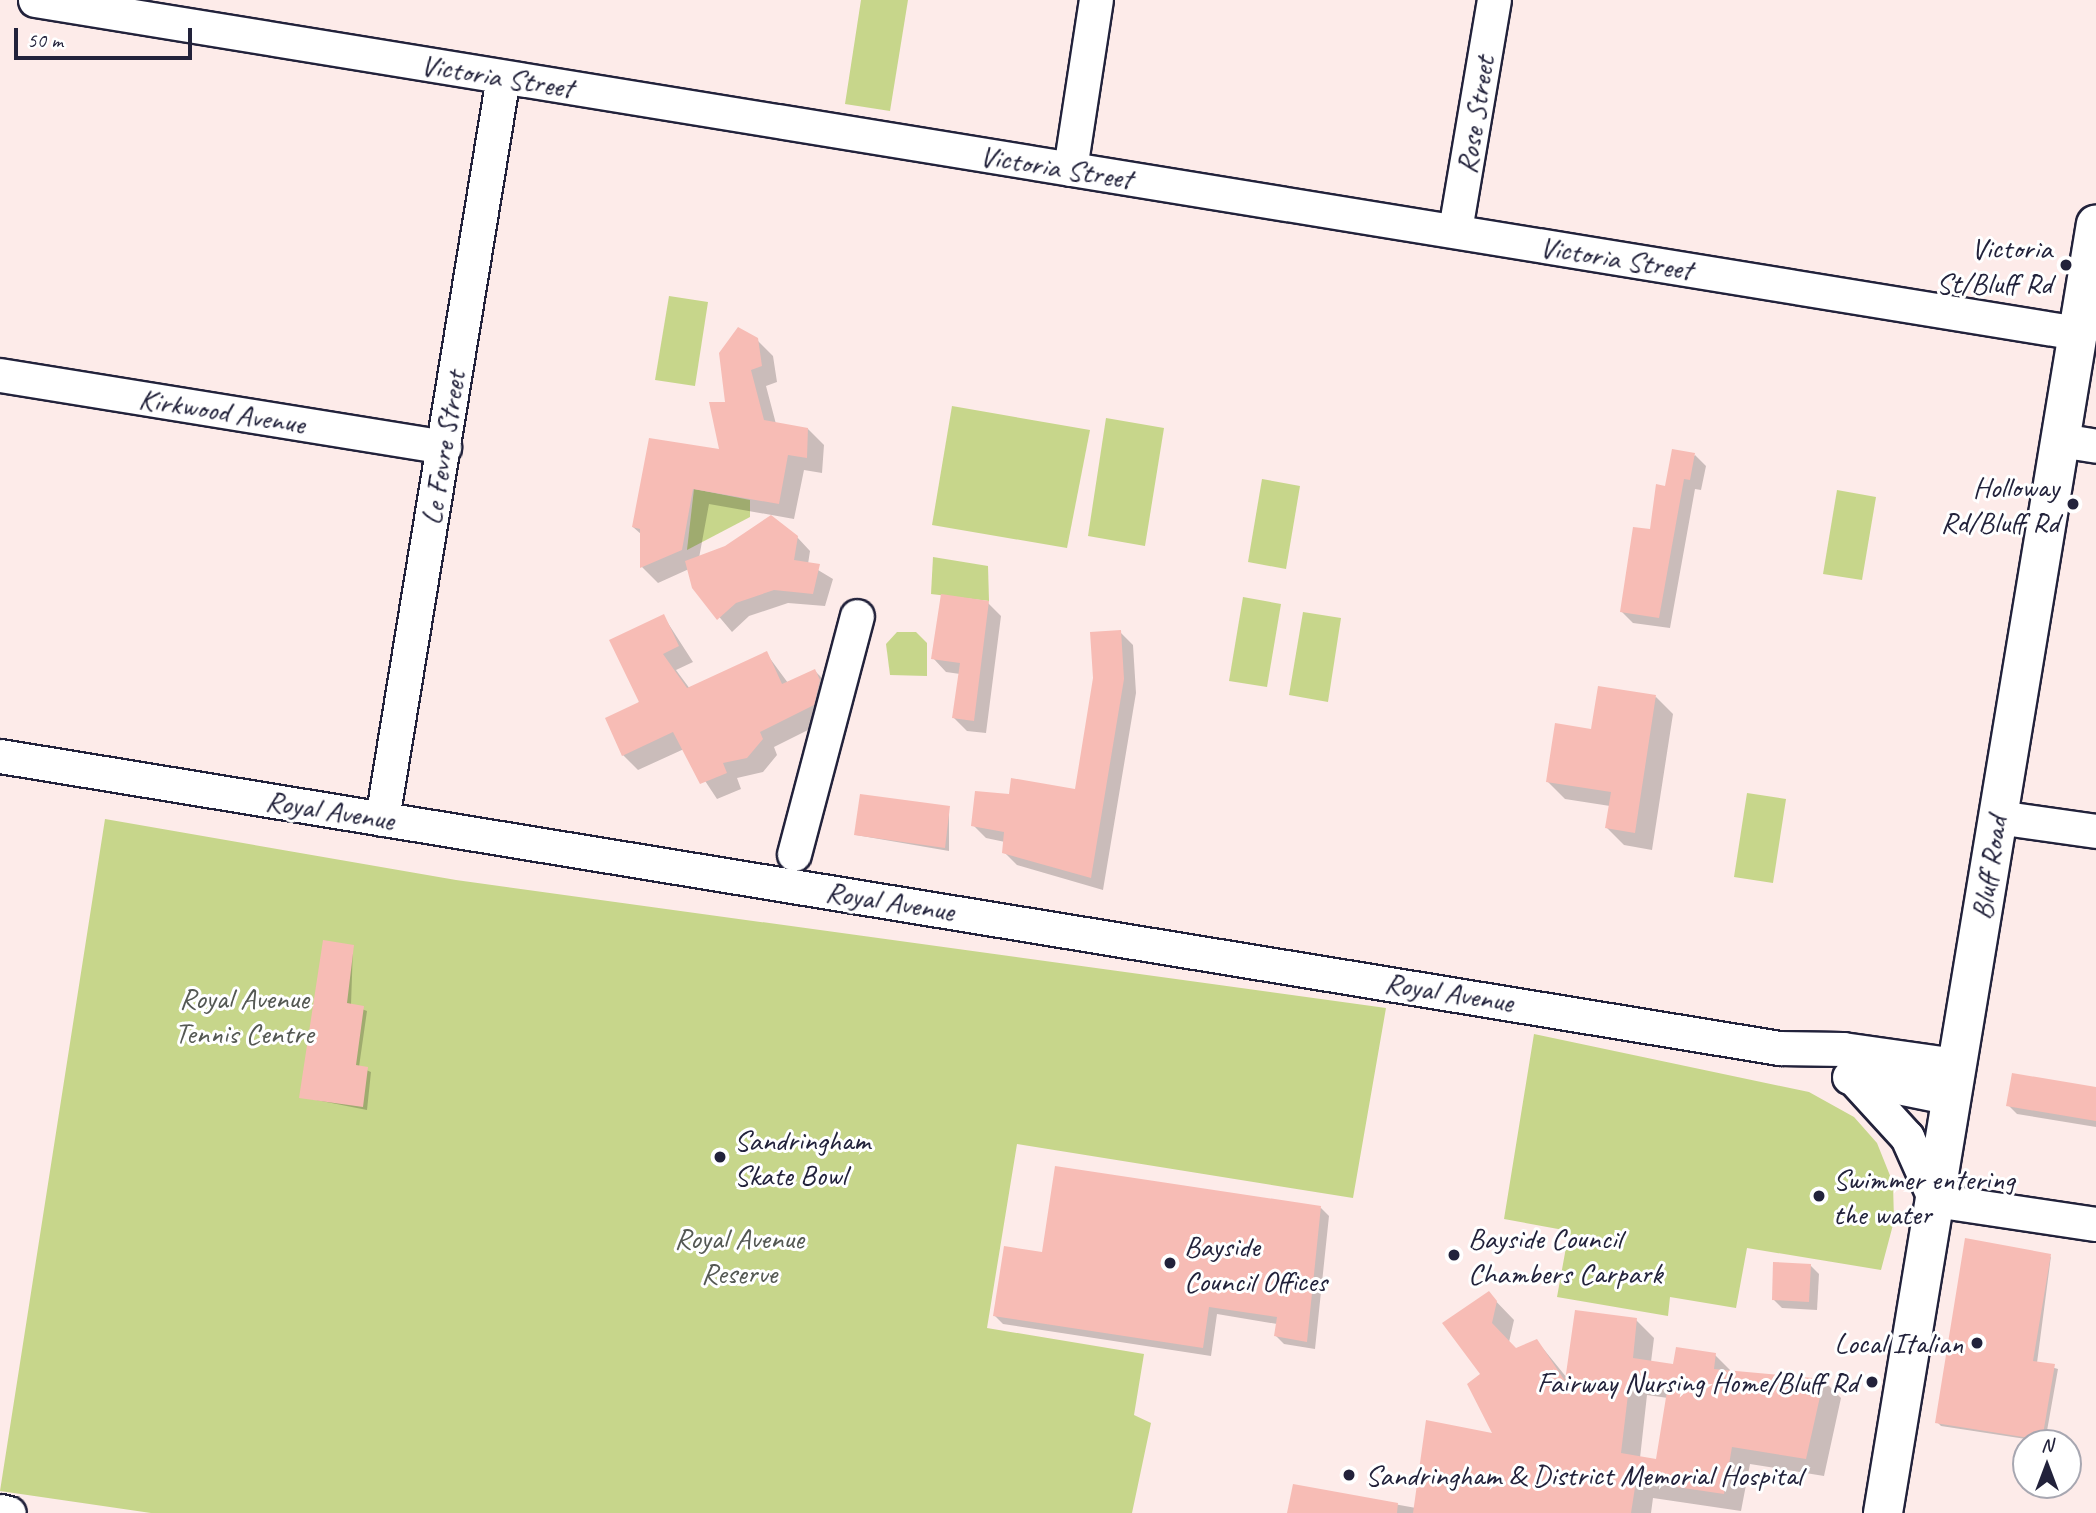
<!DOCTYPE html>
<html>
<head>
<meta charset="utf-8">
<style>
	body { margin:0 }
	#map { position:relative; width:2096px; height:1513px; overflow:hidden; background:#fdebe9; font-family:Caveat,sans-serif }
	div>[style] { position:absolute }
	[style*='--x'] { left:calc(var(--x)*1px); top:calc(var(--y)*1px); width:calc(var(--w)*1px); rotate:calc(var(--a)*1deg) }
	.green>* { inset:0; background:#c7d68b }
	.shadow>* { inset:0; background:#0003 }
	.building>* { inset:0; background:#f7bcb5 }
	.roads { filter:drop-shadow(2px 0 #22223b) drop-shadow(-2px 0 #22223b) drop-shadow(0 2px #22223b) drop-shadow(0 -2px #22223b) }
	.minor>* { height:33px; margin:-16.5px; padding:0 16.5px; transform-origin:16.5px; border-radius:16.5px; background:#fff }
	.major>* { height:38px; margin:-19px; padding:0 19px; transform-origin:19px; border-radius:19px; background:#fff }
	.dots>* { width:19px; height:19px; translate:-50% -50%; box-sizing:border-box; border:4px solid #fff; border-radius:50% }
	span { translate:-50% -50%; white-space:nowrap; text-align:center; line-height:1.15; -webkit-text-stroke:6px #fff; paint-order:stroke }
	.street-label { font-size:30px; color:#22223b }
	.poi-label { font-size:30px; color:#22223b }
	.right { translate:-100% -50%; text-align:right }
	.left { translate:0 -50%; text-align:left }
	.park-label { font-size:30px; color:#545853 }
	.north { position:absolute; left:2012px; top:1429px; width:70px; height:70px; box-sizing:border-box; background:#fff; border:2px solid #a7a7b1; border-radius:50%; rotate:0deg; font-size:19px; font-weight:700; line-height:28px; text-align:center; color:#22223b }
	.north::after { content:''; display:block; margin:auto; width:24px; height:32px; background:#22223b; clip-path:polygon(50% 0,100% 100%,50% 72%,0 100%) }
	.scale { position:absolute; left:14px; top:28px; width:178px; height:32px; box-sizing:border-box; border:4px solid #22223b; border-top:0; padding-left:9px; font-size:21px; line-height:24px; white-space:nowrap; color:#22223b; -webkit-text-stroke:5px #fff; paint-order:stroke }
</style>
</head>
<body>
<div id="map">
	<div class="green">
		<div style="clip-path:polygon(861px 0,908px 0,890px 111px,845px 104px)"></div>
		<div style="clip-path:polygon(669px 296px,708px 302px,695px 386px,655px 380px)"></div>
		<div style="clip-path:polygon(952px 406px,1090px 430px,1067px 548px,932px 525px)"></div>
		<div style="clip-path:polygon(1106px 418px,1164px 428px,1145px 546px,1088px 536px)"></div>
		<div style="clip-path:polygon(1262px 479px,1300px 486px,1286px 569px,1248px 562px)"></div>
		<div style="clip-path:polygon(694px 489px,750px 500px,750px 517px,687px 550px)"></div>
		<div style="clip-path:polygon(1837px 490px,1876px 497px,1862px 580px,1823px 574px)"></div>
		<div style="clip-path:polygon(933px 557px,988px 566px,989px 601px,931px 594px)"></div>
		<div style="clip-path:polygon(1243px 597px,1281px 604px,1267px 687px,1229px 681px)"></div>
		<div style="clip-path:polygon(1303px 612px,1341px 618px,1328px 702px,1289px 695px)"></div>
		<div style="clip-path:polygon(897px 632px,916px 632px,927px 643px,927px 676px,890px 675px,886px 644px)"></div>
		<div style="clip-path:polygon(1747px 793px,1786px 799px,1773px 883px,1734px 877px)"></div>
		<div style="clip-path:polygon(105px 819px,456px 880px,1386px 1008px,1353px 1198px,1017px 1144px,987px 1328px,1144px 1354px,1134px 1415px,1151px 1423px,1132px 1513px,151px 1513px,0 1491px)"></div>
		<div style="clip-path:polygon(1534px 1034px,1809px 1092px,1854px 1117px,1877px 1143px,1893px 1183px,1894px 1221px,1881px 1270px,1747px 1248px,1736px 1308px,1670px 1297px,1668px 1316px,1557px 1297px,1569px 1231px,1504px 1219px)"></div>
	</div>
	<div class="shadow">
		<div style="clip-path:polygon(757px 340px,773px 356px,777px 382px,766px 386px,776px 424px,808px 429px,824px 445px,822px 473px,804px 470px,794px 519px,709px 504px,699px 558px,797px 537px,810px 551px,808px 564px,833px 579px,825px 606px,788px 603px,749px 616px,732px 632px,694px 587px,689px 569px,658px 583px,642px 567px,642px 535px,633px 527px,721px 451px,727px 404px)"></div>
		<div style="clip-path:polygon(1695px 455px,1706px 466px,1701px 490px,1695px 489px,1670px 628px,1633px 623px,1622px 612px,1667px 487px)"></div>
		<div style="clip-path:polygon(988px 603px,1001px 616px,986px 733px,967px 731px,953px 717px,960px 674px,946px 672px,933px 658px)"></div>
		<div style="clip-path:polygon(664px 617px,693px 662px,676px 670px,690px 689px,766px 653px,788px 683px,815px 671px,830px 686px,828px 720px,774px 747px,777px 755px,763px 772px,737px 778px,741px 789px,717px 799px,684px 749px,638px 770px,623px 755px)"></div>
		<div style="clip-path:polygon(1120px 632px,1133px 645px,1136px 693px,1103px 890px,1017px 865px,1004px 852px,1005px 842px,986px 838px,973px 825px,1010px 795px,1076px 791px)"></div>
		<div style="clip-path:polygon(1656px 697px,1673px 714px,1652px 850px,1624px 845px,1607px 828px,1610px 806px,1565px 799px,1547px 781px,1593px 731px)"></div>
		<div style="clip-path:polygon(949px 808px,949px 851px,856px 835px)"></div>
		<div style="clip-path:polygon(353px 947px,351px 1005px,367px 1011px,359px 1067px,371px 1072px,367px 1110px,301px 1097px)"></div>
		<div style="clip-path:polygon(2096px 1089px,2096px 1127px,2017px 1114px,2008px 1105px)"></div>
		<div style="clip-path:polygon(1321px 1208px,1329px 1216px,1315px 1349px,1284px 1344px,1276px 1336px,1277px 1324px,1217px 1314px,1211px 1356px,1003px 1324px,995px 1316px)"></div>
		<div style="clip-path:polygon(2051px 1256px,2037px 1363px,2058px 1369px,2045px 1442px,1941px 1426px,1937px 1422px)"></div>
		<div style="clip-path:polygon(1810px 1265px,1819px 1274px,1817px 1310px,1782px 1308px,1773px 1299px)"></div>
		<div style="clip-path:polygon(evenodd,1488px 1293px,1514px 1320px,1509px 1342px,1517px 1350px,1537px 1341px,1567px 1378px,1636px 1320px,1654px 1338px,1651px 1362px,1674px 1366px,1715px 1355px,1732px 1372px,1823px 1380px,1841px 1398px,1824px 1476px,1750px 1464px,1741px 1511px,1653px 1498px,1651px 1513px,1289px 1513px,1294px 1486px,1416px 1508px,1495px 1435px,1483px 1375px,1488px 1293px,1647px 1395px,1668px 1398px,1657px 1461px,1640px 1458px,1647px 1395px)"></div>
	</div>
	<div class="building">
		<div style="clip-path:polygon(738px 327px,758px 338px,762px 366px,751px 370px,764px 420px,808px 428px,807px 458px,788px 455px,779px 504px,693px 489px,682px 550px,640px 568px,640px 529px,632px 527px,649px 438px,719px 449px,709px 402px,725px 402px,719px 353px)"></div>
		<div style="clip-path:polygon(1672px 449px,1695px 453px,1690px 480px,1684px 479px,1659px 618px,1620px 612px,1633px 527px,1650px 529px,1656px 484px,1665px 486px)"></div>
		<div style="clip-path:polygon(771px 515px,798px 536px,794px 560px,820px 564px,813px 594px,774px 590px,736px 603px,717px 620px,692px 588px,685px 561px,725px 546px)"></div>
		<div style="clip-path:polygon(941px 594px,989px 601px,974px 721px,952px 718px,960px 663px,931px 659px)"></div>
		<div style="clip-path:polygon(664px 614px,679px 646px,663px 654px,687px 688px,767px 651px,782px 684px,815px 669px,820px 680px,814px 705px,760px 732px,763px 739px,747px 758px,723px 763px,727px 773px,700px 784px,673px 732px,622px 756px,605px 718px,639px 702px,609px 640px)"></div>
		<div style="clip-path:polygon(1121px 630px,1124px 679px,1091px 878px,1002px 853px,1004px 832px,971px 826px,975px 791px,1009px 794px,1011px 778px,1075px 789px,1093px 678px,1090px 632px)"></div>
		<div style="clip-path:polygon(1598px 686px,1656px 695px,1635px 833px,1605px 828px,1611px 792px,1546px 782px,1555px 723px,1591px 729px)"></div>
		<div style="clip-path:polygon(860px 794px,950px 806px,945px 848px,854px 835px)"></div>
		<div style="clip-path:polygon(323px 940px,354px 945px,347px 1003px,364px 1006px,356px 1065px,368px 1067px,363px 1107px,299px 1098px)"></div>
		<div style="clip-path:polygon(2012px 1073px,2096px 1087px,2096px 1121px,2006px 1106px)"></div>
		<div style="clip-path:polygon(1055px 1166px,1321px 1206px,1307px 1342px,1274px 1336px,1277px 1317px,1209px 1307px,1203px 1348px,993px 1316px,1004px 1246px,1042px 1252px)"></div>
		<div style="clip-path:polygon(1965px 1238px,2051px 1254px,2033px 1361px,2055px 1364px,2042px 1440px,1935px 1423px)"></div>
		<div style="clip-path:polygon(1773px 1262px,1811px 1264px,1809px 1302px,1772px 1300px)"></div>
		<div style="clip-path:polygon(evenodd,1489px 1291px,1497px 1301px,1492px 1323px,1516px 1348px,1537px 1339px,1565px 1381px,1575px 1310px,1637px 1318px,1633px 1358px,1673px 1364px,1676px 1347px,1716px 1353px,1714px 1369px,1824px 1379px,1806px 1459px,1732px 1447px,1724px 1494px,1636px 1481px,1631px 1513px,1413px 1513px,1426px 1420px,1492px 1433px,1467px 1384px,1480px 1374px,1442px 1323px,1489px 1291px,1630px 1378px,1668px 1385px,1656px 1459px,1621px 1453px,1630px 1378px)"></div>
		<div style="clip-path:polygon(1293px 1484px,1398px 1503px,1397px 1513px,1287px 1513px)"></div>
	</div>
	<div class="roads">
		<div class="minor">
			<div style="--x:35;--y:0;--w:2070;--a:9.26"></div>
			<div style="--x:1070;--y:169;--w:171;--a:-81.3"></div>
			<div style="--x:1455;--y:230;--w:233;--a:-80.4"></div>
			<div style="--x:0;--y:375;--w:450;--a:9.2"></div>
			<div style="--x:2060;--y:440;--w:36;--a:9"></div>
			<div style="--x:0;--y:756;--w:1803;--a:9.32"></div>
			<div style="--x:1779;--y:1048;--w:64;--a:0.9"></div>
			<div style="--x:1843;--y:1049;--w:114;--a:8.1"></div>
			<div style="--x:1997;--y:817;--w:100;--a:8"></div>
			<div style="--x:382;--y:819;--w:752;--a:-80.74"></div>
			<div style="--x:794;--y:854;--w:246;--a:-75.2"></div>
			<div style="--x:1849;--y:1077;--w:104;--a:11.6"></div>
			<div style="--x:1854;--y:1079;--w:79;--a:47.6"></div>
			<div style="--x:1907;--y:1137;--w:69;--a:66"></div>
			<div style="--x:1935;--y:1200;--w:163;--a:8.5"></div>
			<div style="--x:0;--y:1511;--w:9;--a:13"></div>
		</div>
		<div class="major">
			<div style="--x:1883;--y:1513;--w:1306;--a:-80.62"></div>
		</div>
	</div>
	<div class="dots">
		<div style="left:2066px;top:265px;background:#22223b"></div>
		<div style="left:2073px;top:504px;background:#22223b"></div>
		<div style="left:720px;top:1157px;background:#22223b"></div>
		<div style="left:1819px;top:1196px;background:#22223b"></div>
		<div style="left:1454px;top:1255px;background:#22223b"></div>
		<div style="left:1170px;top:1263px;background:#22223b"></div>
		<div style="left:1977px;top:1343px;background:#22223b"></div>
		<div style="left:1872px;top:1382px;background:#22223b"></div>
		<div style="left:1349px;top:1475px;background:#22223b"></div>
	</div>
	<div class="street-label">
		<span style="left:497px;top:76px;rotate:9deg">Victoria Street</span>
		<span style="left:1475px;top:115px;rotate:-81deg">Rose Street</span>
		<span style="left:1056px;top:167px;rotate:9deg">Victoria Street</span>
		<span style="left:1616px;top:258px;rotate:9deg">Victoria Street</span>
		<span style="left:222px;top:411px;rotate:9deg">Kirkwood Avenue</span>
		<span style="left:443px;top:448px;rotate:-81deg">Le Fevre Street</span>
		<span style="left:330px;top:810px;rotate:9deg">Royal Avenue</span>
		<span style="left:1989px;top:868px;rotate:-81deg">Bluff Road</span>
		<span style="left:890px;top:901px;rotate:9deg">Royal Avenue</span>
		<span style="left:1449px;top:992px;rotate:9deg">Royal Avenue</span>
	</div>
	<div class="poi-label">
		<span class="right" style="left:2052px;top:265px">Victoria<br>St/Bluff Rd</span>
		<span class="right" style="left:2059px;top:504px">Holloway<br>Rd/Bluff Rd</span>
		<span class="left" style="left:734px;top:1157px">Sandringham<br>Skate Bowl</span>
		<span class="left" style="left:1833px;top:1196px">Swimmer entering<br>the water</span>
		<span class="left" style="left:1468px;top:1255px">Bayside Council<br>Chambers Carpark</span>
		<span class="left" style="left:1184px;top:1263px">Bayside<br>Council Offices</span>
		<span class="right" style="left:1963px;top:1343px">Local Italian</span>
		<span class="right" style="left:1858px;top:1382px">Fairway Nursing Home/Bluff Rd</span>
		<span class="left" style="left:1365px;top:1475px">Sandringham &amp; District Memorial Hospital</span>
	</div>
	<div class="park-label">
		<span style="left:244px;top:1015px">Royal Avenue<br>Tennis Centre</span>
		<span style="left:739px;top:1255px">Royal Avenue<br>Reserve</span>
	</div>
	<div class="north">N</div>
	<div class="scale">50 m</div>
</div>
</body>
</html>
